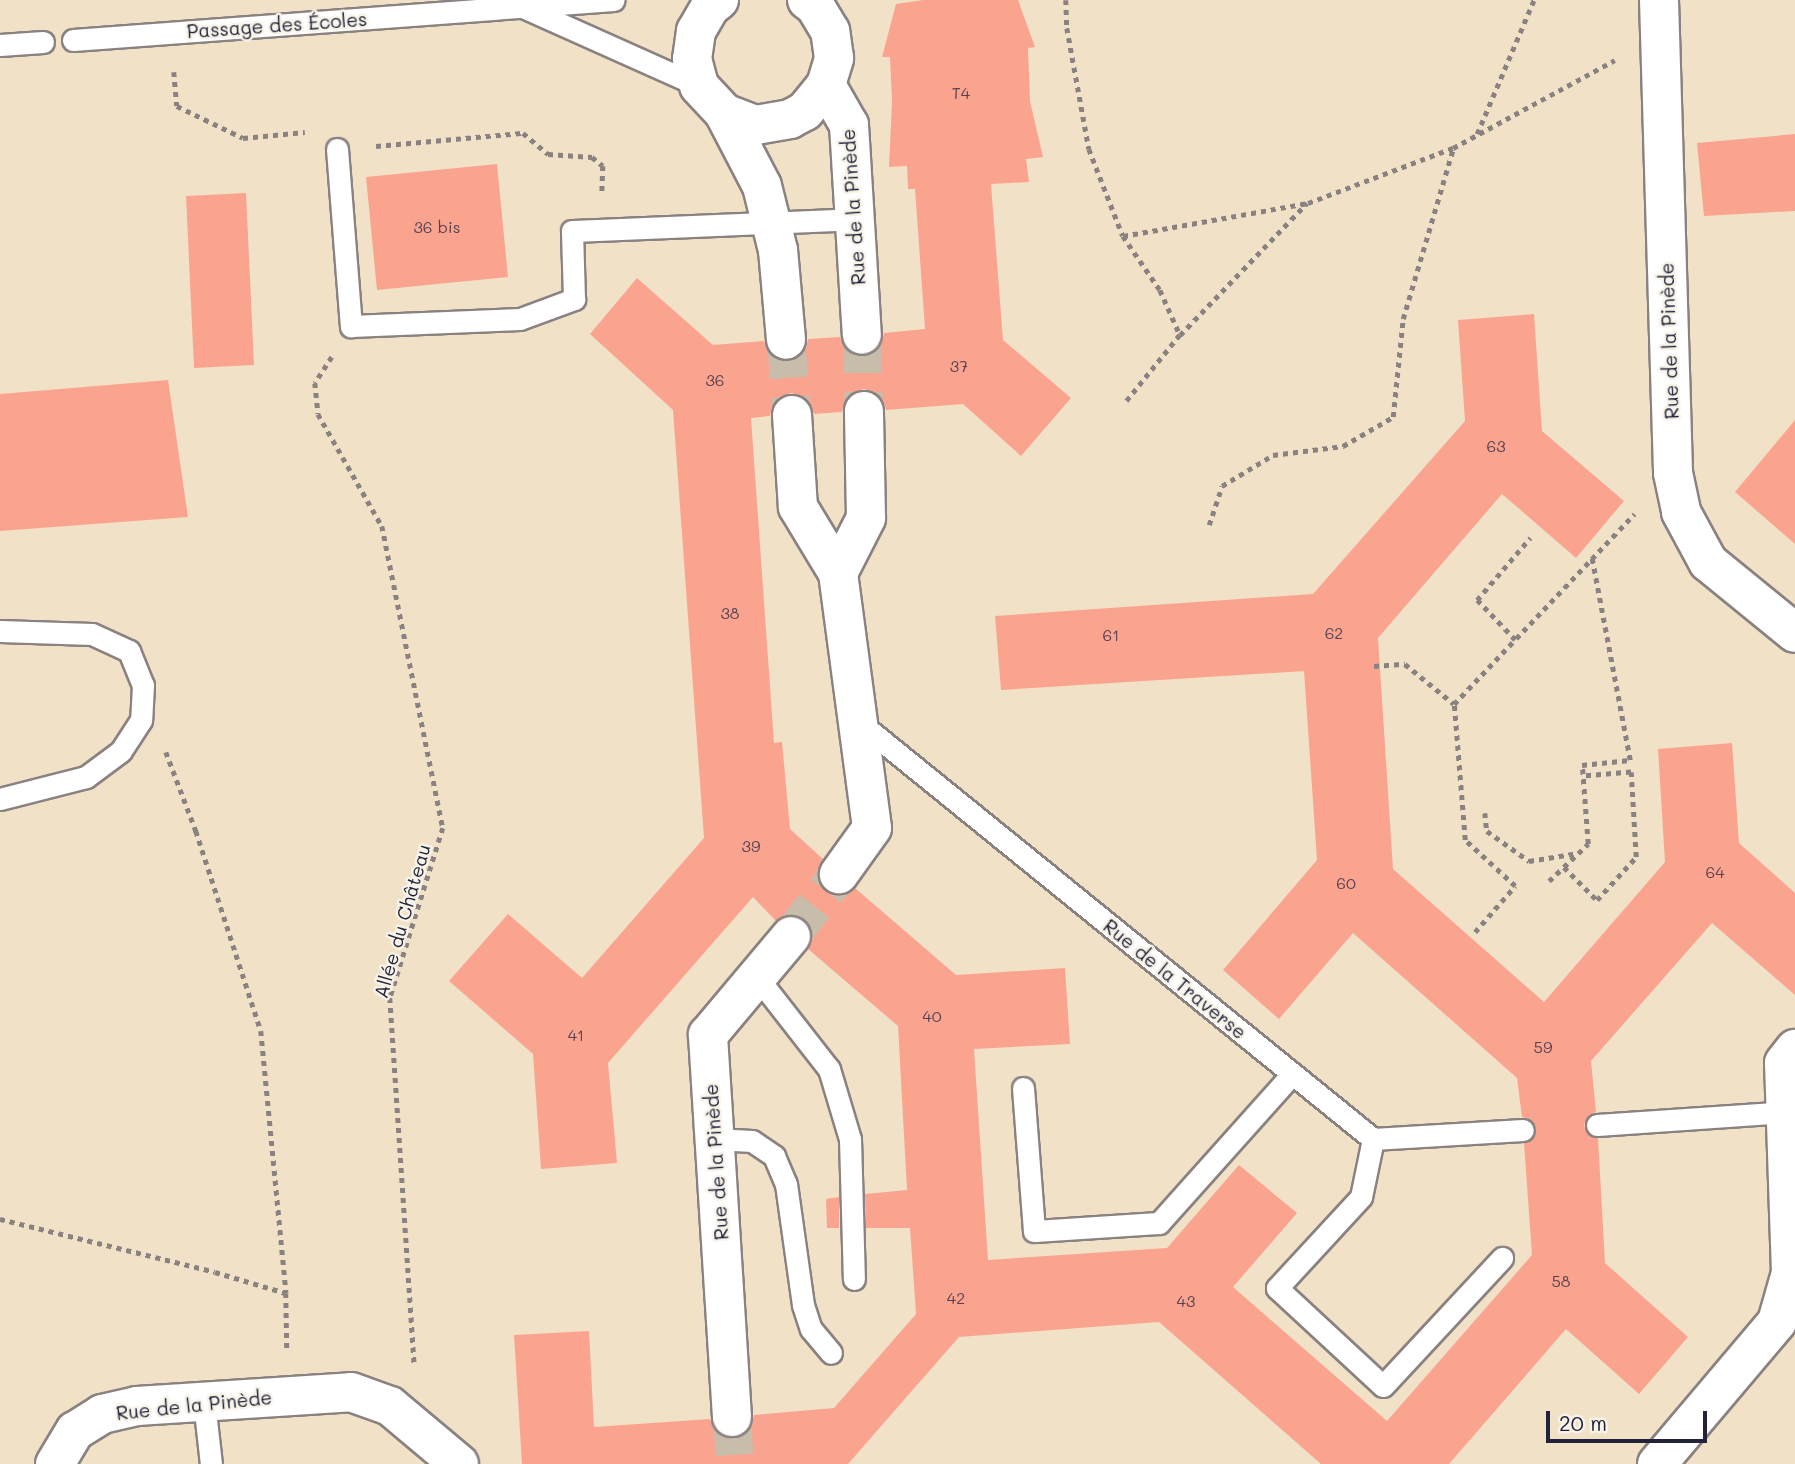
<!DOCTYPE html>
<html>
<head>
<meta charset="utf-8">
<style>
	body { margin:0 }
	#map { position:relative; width:1795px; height:1464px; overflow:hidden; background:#f1e2c7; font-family:Mali,sans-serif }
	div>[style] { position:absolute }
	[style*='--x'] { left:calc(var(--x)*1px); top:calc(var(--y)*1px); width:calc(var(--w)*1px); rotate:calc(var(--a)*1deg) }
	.building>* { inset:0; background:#faa490 }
	.street-tunnel>* { height:38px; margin-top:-19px; transform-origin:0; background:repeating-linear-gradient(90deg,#c8bcab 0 38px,transparent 0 57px) }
	.path>* { height:4.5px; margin-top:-2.25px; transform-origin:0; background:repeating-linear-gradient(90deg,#8a8281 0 5px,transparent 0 10px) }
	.roads { filter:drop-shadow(2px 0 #8a8281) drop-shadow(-2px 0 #8a8281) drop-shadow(0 2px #8a8281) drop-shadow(0 -2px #8a8281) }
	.lane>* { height:21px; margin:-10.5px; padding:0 10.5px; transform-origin:10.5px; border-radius:10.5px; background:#fff }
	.street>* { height:38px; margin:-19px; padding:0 19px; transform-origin:19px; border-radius:19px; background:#fff }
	span { translate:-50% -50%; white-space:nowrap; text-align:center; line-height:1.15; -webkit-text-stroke:5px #f7f3e8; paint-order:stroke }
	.number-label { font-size:16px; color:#584250 }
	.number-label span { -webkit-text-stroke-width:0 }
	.street-label { font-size:19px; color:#22223b }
	.scale { position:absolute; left:1546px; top:1411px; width:161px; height:32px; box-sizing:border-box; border:4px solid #22223b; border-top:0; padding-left:9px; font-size:21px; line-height:24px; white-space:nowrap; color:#22223b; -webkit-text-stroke:5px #f7f3e8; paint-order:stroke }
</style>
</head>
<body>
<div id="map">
	<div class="building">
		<div style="clip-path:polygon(923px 0,1018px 0,1035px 47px,1028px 48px,1030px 101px,1043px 157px,1026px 159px,1029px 182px,991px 184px,1003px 340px,1071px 398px,1021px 456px,963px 404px,886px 410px,883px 400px,875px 392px,864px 389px,853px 392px,845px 400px,842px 412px,814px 414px,810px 402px,802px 396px,791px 393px,779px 397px,772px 406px,770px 416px,751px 418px,774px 743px,782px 742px,790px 829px,823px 859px,817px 871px,819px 884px,826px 891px,836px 896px,847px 894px,855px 888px,956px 975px,1065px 968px,1070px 1044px,974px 1049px,988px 1260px,1167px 1248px,1239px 1165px,1297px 1213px,1233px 1287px,1387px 1421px,1532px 1255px,1524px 1143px,1534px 1136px,1536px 1129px,1529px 1119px,1522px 1117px,1517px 1078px,1353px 933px,1279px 1019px,1223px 970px,1317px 860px,1304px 671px,1001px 690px,995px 616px,1313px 594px,1465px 421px,1458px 320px,1534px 314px,1542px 431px,1624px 501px,1576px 558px,1502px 494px,1378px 638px,1393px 869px,1544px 1002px,1665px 862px,1658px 749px,1732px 743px,1739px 843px,1795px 893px,1795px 995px,1712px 923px,1591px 1061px,1596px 1112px,1589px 1115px,1584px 1125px,1587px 1133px,1598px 1138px,1605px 1263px,1688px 1337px,1639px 1394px,1566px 1329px,1449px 1464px,1321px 1464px,1159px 1322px,959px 1337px,848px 1464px,522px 1464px,514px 1335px,589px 1331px,594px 1427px,710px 1419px,714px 1430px,723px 1437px,733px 1439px,745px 1435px,752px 1426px,754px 1415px,834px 1408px,916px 1314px,910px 1228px,866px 1228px,865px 1194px,907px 1190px,898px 1026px,808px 949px,813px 939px,812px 929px,804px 919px,794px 914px,776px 921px,753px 897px,608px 1063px,617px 1163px,541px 1169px,533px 1054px,449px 981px,508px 914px,582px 978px,704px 838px,673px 410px,590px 334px,637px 278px,713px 345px,764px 341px,769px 353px,777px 360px,789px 362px,799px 357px,806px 349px,808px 339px,840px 337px,843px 346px,852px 354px,864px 357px,873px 354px,881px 345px,884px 333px,925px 329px,915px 189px,908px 189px,907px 166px,889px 167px,892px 101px,890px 57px,882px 57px,896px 4px)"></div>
		<div style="clip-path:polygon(1795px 134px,1795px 211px,1704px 216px,1697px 143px)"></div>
		<div style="clip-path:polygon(497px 164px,508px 277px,377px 290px,366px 177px)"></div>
		<div style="clip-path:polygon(246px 193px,254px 365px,194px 368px,186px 196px)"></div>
		<div style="clip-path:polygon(168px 380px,188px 517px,0 531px,0 394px)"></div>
		<div style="clip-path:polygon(1795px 420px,1795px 544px,1735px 492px)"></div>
		<div style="clip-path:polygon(839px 1197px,839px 1228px,827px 1228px,826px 1199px)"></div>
	</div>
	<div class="street-tunnel">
		<div style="--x:862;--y:335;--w:76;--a:88.5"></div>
		<div style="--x:786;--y:340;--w:75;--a:85.4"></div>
		<div style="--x:791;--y:936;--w:78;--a:-52.3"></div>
		<div style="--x:732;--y:1417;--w:47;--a:86.3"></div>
	</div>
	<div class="path">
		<div style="--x:1066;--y:0;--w:28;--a:88"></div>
		<div style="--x:1067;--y:28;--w:123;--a:79.7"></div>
		<div style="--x:1089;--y:149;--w:93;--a:68.7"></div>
		<div style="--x:1123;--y:236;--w:65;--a:55.6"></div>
		<div style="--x:1160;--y:290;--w:49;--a:66"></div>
		<div style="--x:1180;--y:335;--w:86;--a:128.9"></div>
		<div style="--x:174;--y:72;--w:34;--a:85"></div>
		<div style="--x:177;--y:106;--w:73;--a:25.9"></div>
		<div style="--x:243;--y:138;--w:62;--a:-5.5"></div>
		<div style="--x:1477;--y:134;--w:146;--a:-67"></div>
		<div style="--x:376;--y:146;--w:148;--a:-5.1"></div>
		<div style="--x:523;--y:133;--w:33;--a:40"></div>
		<div style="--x:548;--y:154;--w:44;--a:3.9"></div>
		<div style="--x:592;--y:157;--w:14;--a:39"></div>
		<div style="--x:603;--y:166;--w:26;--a:92"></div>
		<div style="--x:1123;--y:236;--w:188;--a:-10.1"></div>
		<div style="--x:1308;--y:203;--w:155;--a:-20.8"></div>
		<div style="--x:1453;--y:148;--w:184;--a:-28.5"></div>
		<div style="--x:1180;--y:335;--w:183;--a:-46.1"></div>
		<div style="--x:332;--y:357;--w:31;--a:123"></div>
		<div style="--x:315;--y:383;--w:31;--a:84"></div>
		<div style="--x:318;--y:414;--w:129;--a:60.3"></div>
		<div style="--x:382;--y:526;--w:308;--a:78.6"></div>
		<div style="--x:443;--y:828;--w:178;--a:107.3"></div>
		<div style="--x:390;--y:998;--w:367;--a:86.2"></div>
		<div style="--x:1209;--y:525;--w:41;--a:-71.6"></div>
		<div style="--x:1222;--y:486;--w:60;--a:-31.3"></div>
		<div style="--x:1273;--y:455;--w:71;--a:-7.3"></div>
		<div style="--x:1343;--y:446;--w:58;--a:-30.1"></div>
		<div style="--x:1393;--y:417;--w:99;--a:-84.2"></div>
		<div style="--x:1403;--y:319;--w:177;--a:-73.6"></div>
		<div style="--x:1515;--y:640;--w:55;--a:-133.5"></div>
		<div style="--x:1477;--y:600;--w:82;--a:-49.5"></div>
		<div style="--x:1374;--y:666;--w:31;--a:-4"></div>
		<div style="--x:1405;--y:664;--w:63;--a:39.2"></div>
		<div style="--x:166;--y:752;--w:85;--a:69.2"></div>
		<div style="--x:196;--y:831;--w:210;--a:72"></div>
		<div style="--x:261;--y:1031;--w:263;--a:84.5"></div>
		<div style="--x:286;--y:1293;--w:56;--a:89"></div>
		<div style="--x:1485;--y:813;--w:18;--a:84"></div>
		<div style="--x:1487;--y:831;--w:52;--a:35.5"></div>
		<div style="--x:1529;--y:861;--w:50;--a:-9.3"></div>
		<div style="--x:1564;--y:867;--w:47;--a:45"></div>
		<div style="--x:1597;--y:900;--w:58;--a:-47.8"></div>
		<div style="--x:1636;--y:857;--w:85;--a:-93.4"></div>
		<div style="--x:1631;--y:772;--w:48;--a:175.2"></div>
		<div style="--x:1549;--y:881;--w:54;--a:-43.5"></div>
		<div style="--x:1588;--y:844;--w:79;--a:-94.3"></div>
		<div style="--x:1582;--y:765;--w:48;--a:-5.9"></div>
		<div style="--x:1630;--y:760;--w:205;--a:-100.7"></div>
		<div style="--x:1475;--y:932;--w:61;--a:-49"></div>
		<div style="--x:1515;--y:886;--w:68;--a:-137.4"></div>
		<div style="--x:1465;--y:840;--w:136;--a:-94.6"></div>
		<div style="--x:1454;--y:704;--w:262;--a:-46.5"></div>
		<div style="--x:0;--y:1219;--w:221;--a:13.8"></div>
		<div style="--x:215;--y:1272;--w:74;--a:16.5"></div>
	</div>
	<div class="roads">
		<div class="lane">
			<div style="--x:525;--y:8;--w:191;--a:24.1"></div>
			<div style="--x:73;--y:40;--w:542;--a:-4.23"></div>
			<div style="--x:0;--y:45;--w:43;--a:-4"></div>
			<div style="--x:337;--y:149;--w:178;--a:85.5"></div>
			<div style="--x:351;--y:326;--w:169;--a:-2.4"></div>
			<div style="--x:520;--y:319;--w:58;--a:-20.3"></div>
			<div style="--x:574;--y:299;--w:68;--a:-91.7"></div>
			<div style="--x:572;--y:231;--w:283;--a:-2.4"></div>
			<div style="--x:0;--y:631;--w:92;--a:1.9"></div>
			<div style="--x:92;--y:634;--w:41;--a:24.7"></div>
			<div style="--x:129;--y:651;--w:37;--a:68"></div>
			<div style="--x:143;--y:685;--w:35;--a:93"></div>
			<div style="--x:141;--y:720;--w:37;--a:123"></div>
			<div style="--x:121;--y:751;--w:44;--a:143.4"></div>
			<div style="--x:86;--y:777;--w:89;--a:165.7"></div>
			<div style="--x:860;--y:723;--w:660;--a:39.04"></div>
			<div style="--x:1373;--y:1139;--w:150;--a:-3.4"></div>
			<div style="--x:757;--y:977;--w:117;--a:52"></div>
			<div style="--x:829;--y:1069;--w:73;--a:73.3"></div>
			<div style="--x:850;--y:1139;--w:140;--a:88.4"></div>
			<div style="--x:1023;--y:1088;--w:143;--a:85.6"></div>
			<div style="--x:1034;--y:1231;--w:125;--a:-3.7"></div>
			<div style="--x:1159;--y:1223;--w:200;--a:-48.2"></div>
			<div style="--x:1597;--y:1125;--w:189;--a:-3.9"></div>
			<div style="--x:715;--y:1139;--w:37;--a:3"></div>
			<div style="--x:752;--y:1141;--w:27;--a:34"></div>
			<div style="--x:774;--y:1156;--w:30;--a:67"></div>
			<div style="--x:786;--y:1184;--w:122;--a:82"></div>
			<div style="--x:803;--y:1305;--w:25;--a:72"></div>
			<div style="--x:811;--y:1329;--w:31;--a:50"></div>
			<div style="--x:1373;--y:1139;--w:59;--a:101.7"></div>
			<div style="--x:1361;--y:1197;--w:124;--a:132.7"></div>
			<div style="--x:1277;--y:1288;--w:144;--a:42.8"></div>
			<div style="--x:1383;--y:1386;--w:175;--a:-47.1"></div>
			<div style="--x:204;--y:1402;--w:62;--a:83.6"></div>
		</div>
		<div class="street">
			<div style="--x:719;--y:0;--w:11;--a:142"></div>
			<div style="--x:710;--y:7;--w:28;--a:120"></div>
			<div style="--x:696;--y:31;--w:28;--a:98"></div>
			<div style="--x:692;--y:59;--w:28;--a:75"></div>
			<div style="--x:699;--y:86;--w:37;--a:47"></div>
			<div style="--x:724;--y:113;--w:34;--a:21"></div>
			<div style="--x:756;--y:125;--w:35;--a:-10"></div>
			<div style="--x:790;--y:119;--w:17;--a:-28"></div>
			<div style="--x:805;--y:111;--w:33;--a:-51"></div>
			<div style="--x:826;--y:85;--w:28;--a:-73"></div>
			<div style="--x:834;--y:58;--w:27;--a:-98"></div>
			<div style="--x:830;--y:31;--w:29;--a:-121"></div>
			<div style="--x:815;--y:6;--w:10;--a:-143"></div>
			<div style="--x:1659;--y:0;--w:473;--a:88.3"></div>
			<div style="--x:1673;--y:473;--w:40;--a:78"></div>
			<div style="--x:1681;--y:512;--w:57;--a:61.6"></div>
			<div style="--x:1708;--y:562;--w:112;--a:39.2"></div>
			<div style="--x:826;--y:85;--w:46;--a:60.1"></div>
			<div style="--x:849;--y:125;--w:210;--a:86.5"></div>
			<div style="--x:724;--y:113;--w:82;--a:62.5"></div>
			<div style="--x:762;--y:186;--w:66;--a:76"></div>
			<div style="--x:778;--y:250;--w:90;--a:84.9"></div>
			<div style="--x:792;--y:415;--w:92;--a:86.3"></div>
			<div style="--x:798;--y:507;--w:77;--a:58.8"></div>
			<div style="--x:838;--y:573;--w:257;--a:82.4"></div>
			<div style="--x:872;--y:828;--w:57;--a:125.7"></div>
			<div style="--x:838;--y:573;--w:62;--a:-63"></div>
			<div style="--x:866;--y:518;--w:107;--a:-91.1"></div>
			<div style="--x:732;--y:1417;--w:383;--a:-93.6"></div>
			<div style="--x:708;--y:1035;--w:129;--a:-50"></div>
			<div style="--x:55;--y:1464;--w:39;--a:-59"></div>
			<div style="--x:75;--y:1431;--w:32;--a:-32"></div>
			<div style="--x:102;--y:1414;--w:36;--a:-13"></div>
			<div style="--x:137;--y:1406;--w:214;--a:-3.7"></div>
			<div style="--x:351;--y:1392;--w:41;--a:19.7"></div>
			<div style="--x:390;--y:1406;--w:90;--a:40"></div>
			<div style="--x:1657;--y:1464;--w:186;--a:-49.8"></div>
			<div style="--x:1777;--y:1322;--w:51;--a:-74.1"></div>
			<div style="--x:1791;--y:1273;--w:210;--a:-91.9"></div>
			<div style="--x:1784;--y:1063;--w:18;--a:-52"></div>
		</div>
	</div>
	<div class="number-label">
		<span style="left:961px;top:93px">T4</span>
		<span style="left:437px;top:227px">36 bis</span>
		<span style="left:959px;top:366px">37</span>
		<span style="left:715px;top:380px">36</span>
		<span style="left:1496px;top:446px">63</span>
		<span style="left:730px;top:613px">38</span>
		<span style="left:1334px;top:633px">62</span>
		<span style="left:1111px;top:635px">61</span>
		<span style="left:751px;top:846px">39</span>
		<span style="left:1715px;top:872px">64</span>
		<span style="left:1346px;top:883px">60</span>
		<span style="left:932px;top:1016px">40</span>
		<span style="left:576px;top:1035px">41</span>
		<span style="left:1543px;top:1047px">59</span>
		<span style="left:1561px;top:1281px">58</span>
		<span style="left:956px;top:1298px">42</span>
		<span style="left:1186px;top:1301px">43</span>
	</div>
	<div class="street-label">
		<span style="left:277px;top:25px;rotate:-4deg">Passage des Écoles</span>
		<span style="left:853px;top:207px;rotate:-94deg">Rue de la Pinède</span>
		<span style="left:1669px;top:341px;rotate:-92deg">Rue de la Pinède</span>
		<span style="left:402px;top:921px;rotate:-74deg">Allée du Château</span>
		<span style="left:1175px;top:979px;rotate:39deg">Rue de la Traverse</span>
		<span style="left:716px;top:1162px;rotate:-94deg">Rue de la Pinède</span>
		<span style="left:194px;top:1405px;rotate:-6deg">Rue de la Pinède</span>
	</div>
	<div class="scale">20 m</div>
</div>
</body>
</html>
